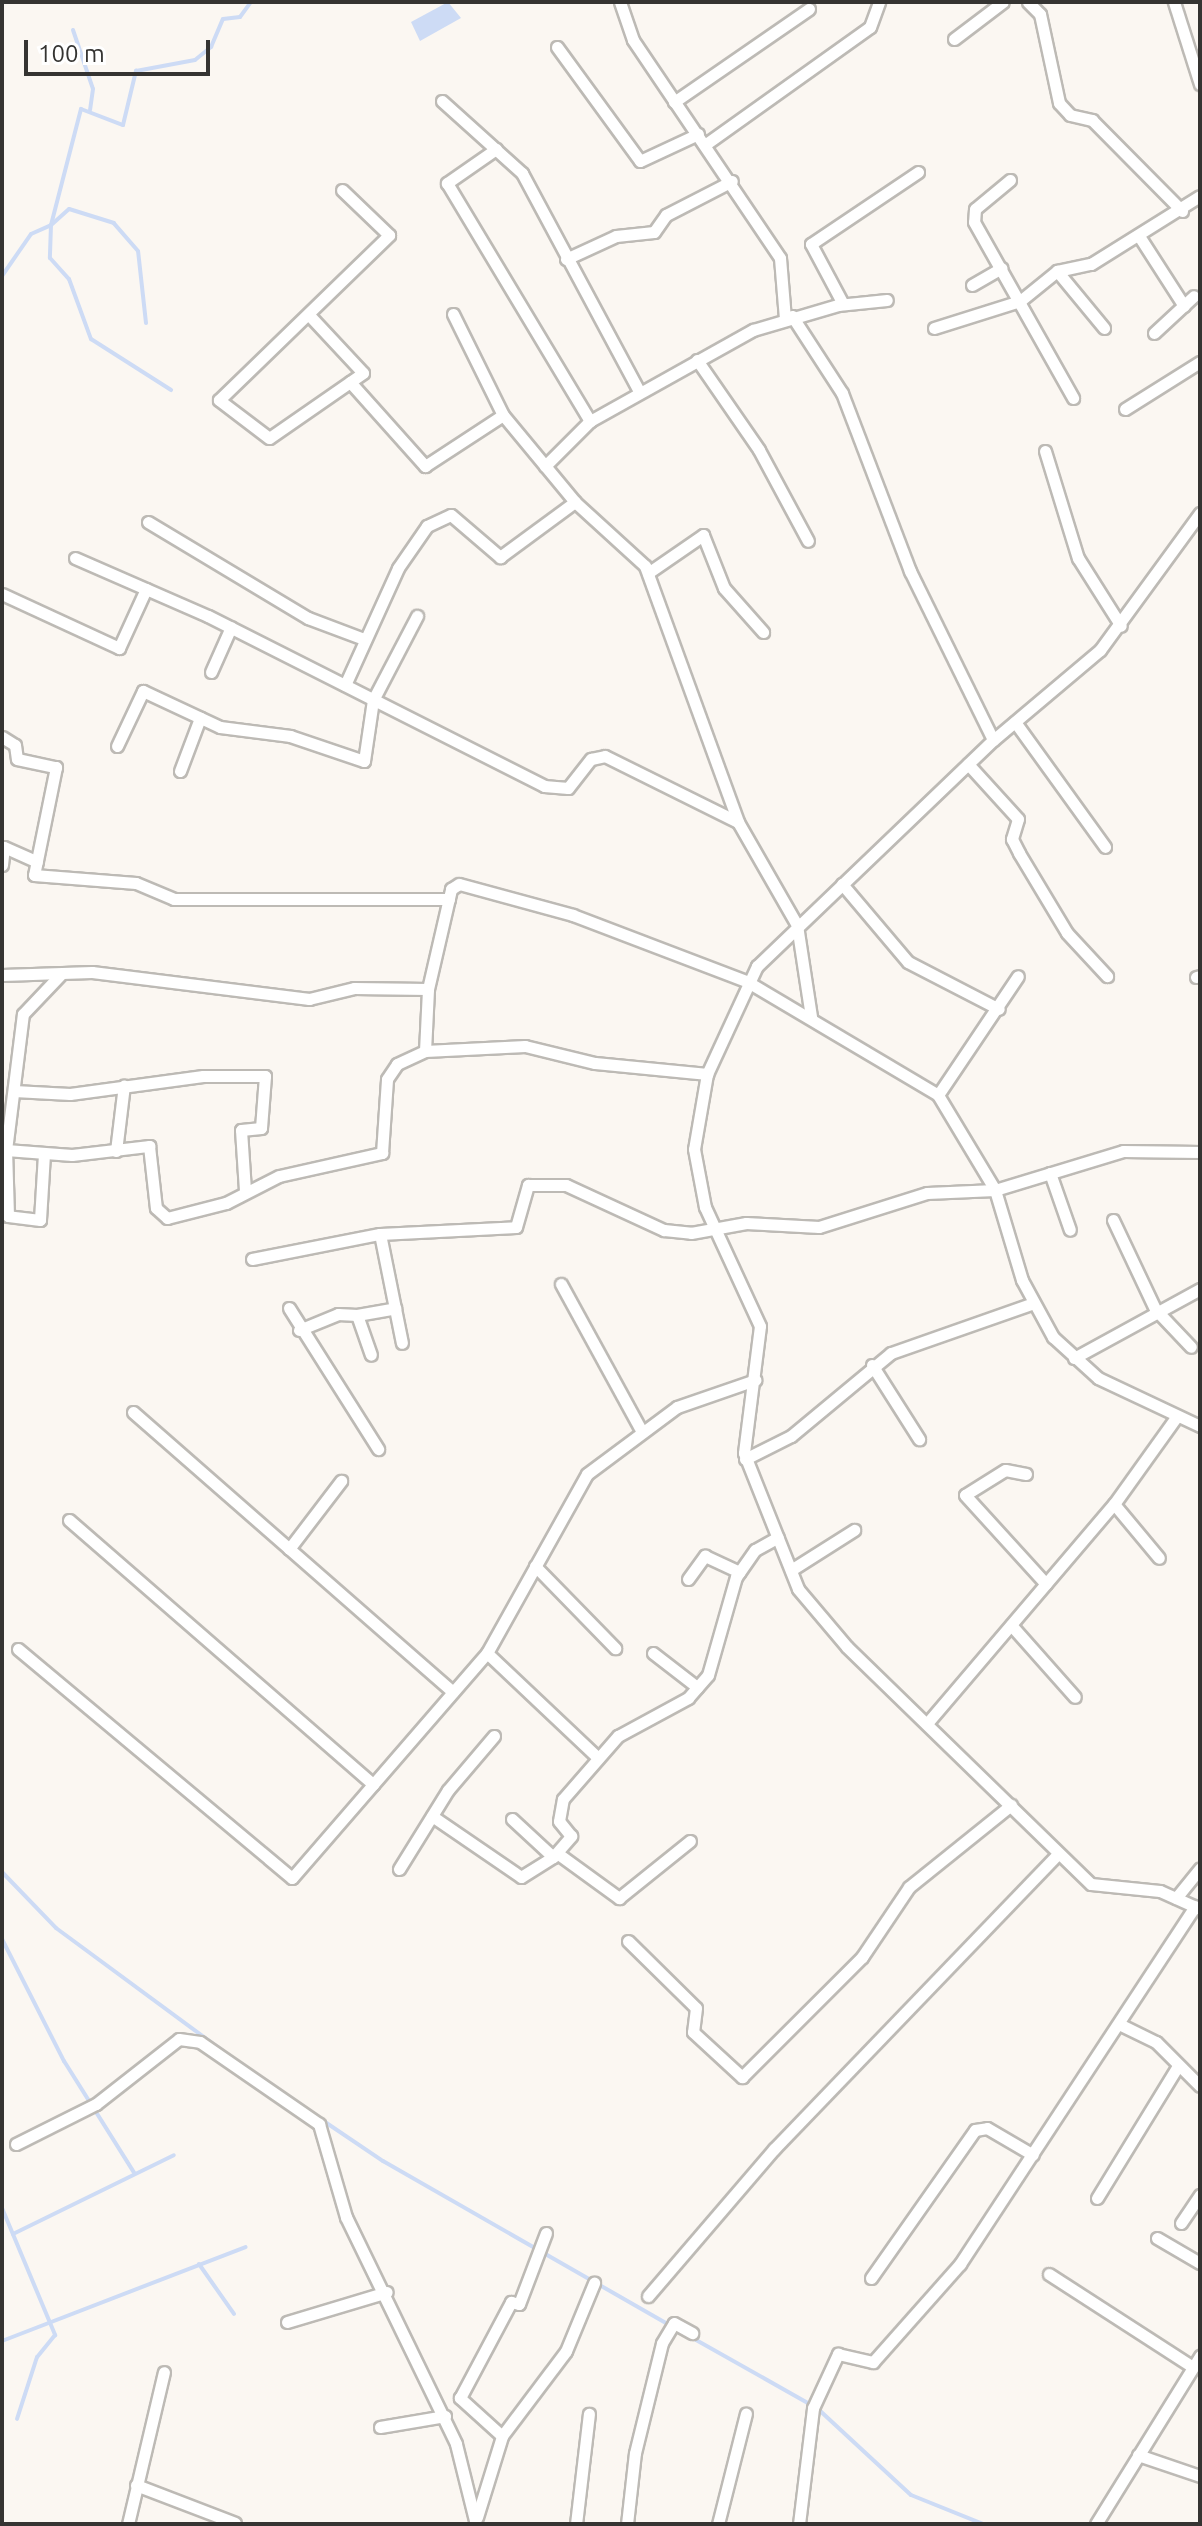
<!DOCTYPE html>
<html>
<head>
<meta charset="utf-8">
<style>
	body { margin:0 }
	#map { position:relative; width:1202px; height:2526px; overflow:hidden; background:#fbf7f2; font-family:Ubuntu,sans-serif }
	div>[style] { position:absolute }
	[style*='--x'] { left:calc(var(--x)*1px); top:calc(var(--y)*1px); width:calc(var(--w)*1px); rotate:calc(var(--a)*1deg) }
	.water>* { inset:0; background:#cddbf5 }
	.stream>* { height:4px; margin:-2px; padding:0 2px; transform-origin:2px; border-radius:2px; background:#cddbf5 }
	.roads { filter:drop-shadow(2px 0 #bdbab5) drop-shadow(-2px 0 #bdbab5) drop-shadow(0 2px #bdbab5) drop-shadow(0 -2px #bdbab5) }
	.street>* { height:11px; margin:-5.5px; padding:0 5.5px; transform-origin:5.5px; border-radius:5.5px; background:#fff }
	span { translate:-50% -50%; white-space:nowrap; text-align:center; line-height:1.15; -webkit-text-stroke:8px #fff; paint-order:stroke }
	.frame { position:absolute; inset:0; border:4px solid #353432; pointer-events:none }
	.scale { position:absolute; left:24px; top:40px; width:186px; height:36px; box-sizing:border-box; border:4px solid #353432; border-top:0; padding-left:10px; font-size:24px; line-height:28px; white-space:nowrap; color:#353432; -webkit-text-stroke:6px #fff; paint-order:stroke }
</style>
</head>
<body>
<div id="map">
	<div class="water">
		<div style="clip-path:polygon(448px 2px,461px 18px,420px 41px,411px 22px)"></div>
	</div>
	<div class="stream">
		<div style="--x:73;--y:30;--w:62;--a:71.3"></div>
		<div style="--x:93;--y:89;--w:21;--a:98"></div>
		<div style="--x:2;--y:276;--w:51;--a:-55.4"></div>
		<div style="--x:31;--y:234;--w:22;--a:-24"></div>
		<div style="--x:51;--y:225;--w:120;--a:-75.5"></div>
		<div style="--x:81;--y:109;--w:45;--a:20.9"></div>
		<div style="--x:123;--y:125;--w:56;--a:-76.5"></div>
		<div style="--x:136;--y:71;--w:60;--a:-10.6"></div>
		<div style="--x:195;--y:60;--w:21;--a:-39"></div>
		<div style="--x:211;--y:47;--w:30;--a:-67"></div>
		<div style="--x:223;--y:19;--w:17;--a:-7"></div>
		<div style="--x:240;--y:17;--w:19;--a:-54"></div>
		<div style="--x:146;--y:323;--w:72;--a:-96.3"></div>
		<div style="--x:138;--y:251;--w:37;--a:-131"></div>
		<div style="--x:114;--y:223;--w:47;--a:-162.7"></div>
		<div style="--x:69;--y:209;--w:24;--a:138"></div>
		<div style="--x:51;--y:225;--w:33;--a:92"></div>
		<div style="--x:50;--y:258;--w:28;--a:48"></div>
		<div style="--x:69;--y:279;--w:64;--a:69.9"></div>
		<div style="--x:91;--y:339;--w:95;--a:32.5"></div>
		<div style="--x:2;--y:1872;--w:78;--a:46"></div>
		<div style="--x:56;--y:1928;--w:207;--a:36.4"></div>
		<div style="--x:2;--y:1939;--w:137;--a:63.1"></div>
		<div style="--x:64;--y:2061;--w:133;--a:57.9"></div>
		<div style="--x:291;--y:2099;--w:111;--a:34"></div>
		<div style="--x:383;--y:2161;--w:332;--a:29.8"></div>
		<div style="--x:2;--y:2208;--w:138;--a:67.3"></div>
		<div style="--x:55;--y:2335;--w:28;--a:129"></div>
		<div style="--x:37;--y:2357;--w:65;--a:107.9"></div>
		<div style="--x:13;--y:2234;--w:179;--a:-26.1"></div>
		<div style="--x:199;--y:2264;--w:61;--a:55"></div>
		<div style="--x:689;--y:2336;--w:147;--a:29.4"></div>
		<div style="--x:817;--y:2408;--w:128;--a:42.8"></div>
		<div style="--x:911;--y:2495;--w:78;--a:21.9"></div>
		<div style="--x:2;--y:2341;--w:261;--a:-21.1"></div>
	</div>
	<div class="roads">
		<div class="street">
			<div style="--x:620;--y:2;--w:40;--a:71.1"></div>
			<div style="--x:633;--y:40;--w:263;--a:56"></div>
			<div style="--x:780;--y:258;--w:61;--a:85.3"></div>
			<div style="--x:1028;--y:2;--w:17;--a:45"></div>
			<div style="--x:1040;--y:14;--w:91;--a:77.9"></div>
			<div style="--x:1059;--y:103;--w:16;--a:47"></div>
			<div style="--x:1070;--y:115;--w:23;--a:13"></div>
			<div style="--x:1092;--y:120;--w:128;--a:45.3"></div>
			<div style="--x:1174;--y:2;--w:86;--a:72.4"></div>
			<div style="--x:954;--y:39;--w:61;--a:-37.1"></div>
			<div style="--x:557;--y:47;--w:141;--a:53.9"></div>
			<div style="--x:640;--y:161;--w:64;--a:-25"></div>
			<div style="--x:442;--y:101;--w:108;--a:42"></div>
			<div style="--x:522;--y:173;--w:247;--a:61.8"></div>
			<div style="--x:674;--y:102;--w:164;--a:-34.6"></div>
			<div style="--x:706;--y:144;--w:201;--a:-35.5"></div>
			<div style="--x:870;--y:27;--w:27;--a:-70"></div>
			<div style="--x:496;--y:149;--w:60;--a:145.2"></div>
			<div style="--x:447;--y:183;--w:278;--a:59"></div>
			<div style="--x:1010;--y:180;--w:45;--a:140.4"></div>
			<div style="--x:975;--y:209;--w:13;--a:94"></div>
			<div style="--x:974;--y:222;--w:202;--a:60.6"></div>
			<div style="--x:1139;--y:236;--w:83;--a:57.3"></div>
			<div style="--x:566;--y:259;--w:55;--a:-24.7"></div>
			<div style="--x:616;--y:236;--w:38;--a:-6"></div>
			<div style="--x:654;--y:232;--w:21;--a:-55"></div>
			<div style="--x:666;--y:215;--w:74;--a:-27.3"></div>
			<div style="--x:1057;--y:271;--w:74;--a:50.5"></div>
			<div style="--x:972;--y:285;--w:34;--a:-30"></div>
			<div style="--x:843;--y:304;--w:68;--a:-118.1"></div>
			<div style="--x:811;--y:244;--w:129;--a:-33.9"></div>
			<div style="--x:453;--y:314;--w:113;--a:63.7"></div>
			<div style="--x:503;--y:415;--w:113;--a:50.4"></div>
			<div style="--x:575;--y:502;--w:95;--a:42.4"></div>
			<div style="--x:645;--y:566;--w:272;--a:70"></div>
			<div style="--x:738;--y:822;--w:119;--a:60.2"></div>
			<div style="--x:797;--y:925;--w:93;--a:81.3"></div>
			<div style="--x:309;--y:315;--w:79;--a:47"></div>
			<div style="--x:363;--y:373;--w:114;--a:145.3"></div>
			<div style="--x:269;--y:438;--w:63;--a:-142.8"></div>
			<div style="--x:219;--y:400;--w:237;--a:-44.1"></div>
			<div style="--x:389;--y:235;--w:65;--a:-136.2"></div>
			<div style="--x:792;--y:316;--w:92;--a:57"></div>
			<div style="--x:842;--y:393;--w:191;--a:69.1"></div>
			<div style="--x:910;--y:571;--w:188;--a:63.8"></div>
			<div style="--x:934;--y:328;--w:90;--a:-17.4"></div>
			<div style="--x:1020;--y:301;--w:48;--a:-39"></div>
			<div style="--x:1057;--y:271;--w:35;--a:-12"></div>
			<div style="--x:1091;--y:264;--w:128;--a:-32"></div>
			<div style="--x:1154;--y:333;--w:54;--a:-42.8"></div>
			<div style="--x:697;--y:360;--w:109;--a:55.4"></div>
			<div style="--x:759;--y:450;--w:103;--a:61.7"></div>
			<div style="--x:350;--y:382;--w:113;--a:48.2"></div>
			<div style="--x:425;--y:466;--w:93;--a:-33.2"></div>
			<div style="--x:1125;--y:409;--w:89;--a:-32.1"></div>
			<div style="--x:1045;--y:451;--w:112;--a:72.9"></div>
			<div style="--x:1078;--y:558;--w:80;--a:57.7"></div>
			<div style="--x:545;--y:466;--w:64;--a:-45"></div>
			<div style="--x:590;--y:421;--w:187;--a:-29.2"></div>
			<div style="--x:753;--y:330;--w:89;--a:-16.4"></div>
			<div style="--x:838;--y:305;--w:49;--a:-5.8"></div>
			<div style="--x:1200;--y:513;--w:170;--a:126.1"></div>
			<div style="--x:1100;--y:650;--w:140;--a:139.9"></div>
			<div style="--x:993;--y:740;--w:327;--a:136.2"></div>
			<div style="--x:757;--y:966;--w:119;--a:114.8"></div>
			<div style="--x:707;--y:1074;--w:76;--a:99.8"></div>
			<div style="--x:694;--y:1149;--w:59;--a:79.3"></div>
			<div style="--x:705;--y:1207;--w:131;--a:65.2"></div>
			<div style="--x:760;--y:1326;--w:128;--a:97.2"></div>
			<div style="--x:744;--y:1453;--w:146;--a:68.3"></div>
			<div style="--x:798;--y:1589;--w:76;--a:49.8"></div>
			<div style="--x:847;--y:1647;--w:340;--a:44.2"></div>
			<div style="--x:1091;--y:1884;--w:69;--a:5.8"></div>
			<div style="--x:1160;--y:1891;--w:44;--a:24.2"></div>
			<div style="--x:148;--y:522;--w:187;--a:31"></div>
			<div style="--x:308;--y:618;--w:60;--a:20.6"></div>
			<div style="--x:75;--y:558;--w:145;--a:23.6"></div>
			<div style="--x:208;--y:616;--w:377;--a:26.8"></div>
			<div style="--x:544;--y:786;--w:24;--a:5"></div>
			<div style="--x:568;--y:788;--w:37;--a:-52"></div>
			<div style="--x:591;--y:759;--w:14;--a:-12"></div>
			<div style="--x:605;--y:756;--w:148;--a:26.4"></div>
			<div style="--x:648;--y:573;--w:67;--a:-34.6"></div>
			<div style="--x:703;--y:535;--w:57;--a:68.4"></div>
			<div style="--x:724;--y:588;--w:59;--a:48.4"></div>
			<div style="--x:2;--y:594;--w:129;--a:24.8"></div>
			<div style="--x:119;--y:648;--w:65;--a:-65.4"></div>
			<div style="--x:211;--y:672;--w:49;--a:-66"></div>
			<div style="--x:345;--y:685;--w:128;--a:-65.6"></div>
			<div style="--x:398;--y:568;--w:51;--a:-55.4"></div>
			<div style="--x:427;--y:526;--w:26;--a:-25"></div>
			<div style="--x:451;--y:515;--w:65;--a:40.6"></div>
			<div style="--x:500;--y:557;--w:93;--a:-36.3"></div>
			<div style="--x:1015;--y:722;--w:154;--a:54.2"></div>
			<div style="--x:2;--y:737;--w:15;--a:32"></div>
			<div style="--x:15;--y:745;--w:14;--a:82"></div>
			<div style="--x:17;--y:759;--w:40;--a:12"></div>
			<div style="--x:56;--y:767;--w:110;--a:101.5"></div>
			<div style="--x:34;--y:875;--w:102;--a:4.5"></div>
			<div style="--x:136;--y:883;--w:41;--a:22.8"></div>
			<div style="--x:174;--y:899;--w:275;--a:0"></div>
			<div style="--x:117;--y:746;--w:61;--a:-64.7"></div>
			<div style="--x:143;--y:691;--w:85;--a:25.1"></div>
			<div style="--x:220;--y:727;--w:71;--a:7.3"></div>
			<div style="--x:290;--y:736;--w:78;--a:18.7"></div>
			<div style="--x:364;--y:761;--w:62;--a:-81.6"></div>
			<div style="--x:373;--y:700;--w:95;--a:-62.4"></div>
			<div style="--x:968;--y:764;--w:74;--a:47.7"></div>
			<div style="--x:1018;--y:819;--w:21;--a:107"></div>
			<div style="--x:1012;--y:839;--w:16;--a:63"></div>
			<div style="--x:1019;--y:853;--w:93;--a:59"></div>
			<div style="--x:1067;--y:933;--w:59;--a:47.1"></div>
			<div style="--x:180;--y:771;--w:57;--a:-69.3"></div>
			<div style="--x:2;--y:865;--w:18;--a:-84"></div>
			<div style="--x:4;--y:847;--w:36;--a:24"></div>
			<div style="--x:842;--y:884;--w:102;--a:49.8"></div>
			<div style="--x:908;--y:962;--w:102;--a:27.3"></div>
			<div style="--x:2;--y:975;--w:90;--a:-1.9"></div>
			<div style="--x:92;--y:972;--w:219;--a:7.1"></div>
			<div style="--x:309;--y:999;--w:46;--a:-13.7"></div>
			<div style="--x:354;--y:988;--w:74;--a:0.8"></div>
			<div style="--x:1196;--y:977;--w:4;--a:-14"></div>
			<div style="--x:425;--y:1051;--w:62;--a:-87.2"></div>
			<div style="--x:428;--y:989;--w:103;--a:-77"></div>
			<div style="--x:451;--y:889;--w:9;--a:-32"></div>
			<div style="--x:459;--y:884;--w:118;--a:15.2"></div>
			<div style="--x:573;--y:915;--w:187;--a:20.9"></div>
			<div style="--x:748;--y:982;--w:221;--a:30.7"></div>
			<div style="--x:938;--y:1095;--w:111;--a:59"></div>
			<div style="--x:995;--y:1190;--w:94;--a:73.3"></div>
			<div style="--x:1022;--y:1280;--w:65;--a:61.5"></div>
			<div style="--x:1053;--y:1337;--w:61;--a:42.3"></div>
			<div style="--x:1098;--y:1378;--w:113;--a:25.2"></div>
			<div style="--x:14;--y:1091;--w:56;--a:3.1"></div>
			<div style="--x:70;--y:1094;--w:134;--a:-7.7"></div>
			<div style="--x:203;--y:1076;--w:62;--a:0"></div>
			<div style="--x:265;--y:1076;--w:52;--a:94.4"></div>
			<div style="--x:261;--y:1128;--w:20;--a:174"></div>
			<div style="--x:241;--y:1130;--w:61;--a:86.2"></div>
			<div style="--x:938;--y:1095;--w:143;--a:-56.1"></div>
			<div style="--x:6;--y:1150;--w:66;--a:4.3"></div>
			<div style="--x:72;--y:1155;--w:78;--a:-6.7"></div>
			<div style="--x:149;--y:1146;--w:62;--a:83.6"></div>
			<div style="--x:156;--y:1208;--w:15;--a:42"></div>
			<div style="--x:167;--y:1218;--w:61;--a:-14.3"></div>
			<div style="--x:226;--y:1203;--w:59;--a:-27"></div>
			<div style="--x:279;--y:1176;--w:106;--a:-12.6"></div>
			<div style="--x:382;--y:1153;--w:74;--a:-86.1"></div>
			<div style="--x:387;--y:1079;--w:18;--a:-56"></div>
			<div style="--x:397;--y:1064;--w:31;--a:-25"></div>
			<div style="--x:425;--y:1051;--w:100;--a:-2.9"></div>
			<div style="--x:525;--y:1046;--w:72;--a:13.7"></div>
			<div style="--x:595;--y:1063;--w:113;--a:5.6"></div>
			<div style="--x:116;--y:1151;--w:66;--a:-83.1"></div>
			<div style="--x:44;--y:1154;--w:66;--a:93.5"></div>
			<div style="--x:40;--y:1220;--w:32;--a:-173"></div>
			<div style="--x:8;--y:1216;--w:66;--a:-91.7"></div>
			<div style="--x:6;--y:1150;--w:137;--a:-82.9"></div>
			<div style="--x:23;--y:1014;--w:55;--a:-46.5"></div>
			<div style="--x:1050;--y:1173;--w:60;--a:70.7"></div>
			<div style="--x:1113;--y:1220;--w:98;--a:64.7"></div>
			<div style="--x:1155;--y:1309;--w:52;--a:46.5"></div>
			<div style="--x:380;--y:1234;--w:111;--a:78.6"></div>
			<div style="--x:252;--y:1259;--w:130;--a:-11.1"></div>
			<div style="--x:380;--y:1234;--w:136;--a:-2.9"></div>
			<div style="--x:516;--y:1227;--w:44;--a:-74.1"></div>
			<div style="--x:528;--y:1185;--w:38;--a:0"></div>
			<div style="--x:566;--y:1185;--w:108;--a:24.7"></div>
			<div style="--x:664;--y:1230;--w:27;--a:6"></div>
			<div style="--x:691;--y:1233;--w:56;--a:-10.3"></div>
			<div style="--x:746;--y:1223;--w:73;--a:3.1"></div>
			<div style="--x:819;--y:1227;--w:113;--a:-17.5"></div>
			<div style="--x:927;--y:1193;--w:68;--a:-2.5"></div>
			<div style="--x:995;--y:1190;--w:134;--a:-16.9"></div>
			<div style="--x:1123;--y:1151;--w:77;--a:0.7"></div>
			<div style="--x:561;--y:1284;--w:166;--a:61.3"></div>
			<div style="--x:289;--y:1308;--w:167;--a:57.7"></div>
			<div style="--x:357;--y:1315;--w:39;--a:-10"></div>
			<div style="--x:299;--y:1330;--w:42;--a:-22.3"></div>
			<div style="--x:338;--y:1314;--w:19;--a:3"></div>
			<div style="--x:357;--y:1315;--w:42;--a:70.7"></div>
			<div style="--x:1074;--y:1358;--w:144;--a:-28.7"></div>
			<div style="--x:872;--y:1365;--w:88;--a:57.6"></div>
			<div style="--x:133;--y:1412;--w:425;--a:41.2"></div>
			<div style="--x:745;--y:1459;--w:51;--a:-26.6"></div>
			<div style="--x:791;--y:1436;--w:130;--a:-39.7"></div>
			<div style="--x:891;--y:1353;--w:151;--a:-19.3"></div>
			<div style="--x:1026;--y:1474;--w:21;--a:-169"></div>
			<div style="--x:1005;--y:1470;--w:47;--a:148"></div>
			<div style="--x:965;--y:1495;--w:120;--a:47.7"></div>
			<div style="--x:1114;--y:1504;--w:70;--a:50.2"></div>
			<div style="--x:69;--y:1520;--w:403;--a:41"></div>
			<div style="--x:289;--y:1549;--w:86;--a:-52.6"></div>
			<div style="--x:535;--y:1566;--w:115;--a:45.7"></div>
			<div style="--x:791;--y:1570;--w:75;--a:-32.4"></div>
			<div style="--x:688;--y:1579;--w:29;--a:-54"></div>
			<div style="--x:705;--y:1556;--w:38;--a:25"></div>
			<div style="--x:1011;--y:1625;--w:96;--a:48.4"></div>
			<div style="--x:18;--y:1649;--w:357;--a:39.9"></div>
			<div style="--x:292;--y:1878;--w:298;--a:-49.1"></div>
			<div style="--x:653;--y:1653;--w:56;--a:37.7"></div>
			<div style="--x:929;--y:1721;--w:285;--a:-49.6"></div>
			<div style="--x:1114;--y:1504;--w:108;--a:-54.4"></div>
			<div style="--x:596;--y:1756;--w:150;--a:-136.6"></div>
			<div style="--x:487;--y:1653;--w:205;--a:-60.8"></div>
			<div style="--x:587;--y:1474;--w:112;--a:-36.7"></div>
			<div style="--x:677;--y:1407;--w:83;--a:-19.1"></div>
			<div style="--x:432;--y:1816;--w:108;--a:34.4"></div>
			<div style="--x:521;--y:1877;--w:38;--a:-32"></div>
			<div style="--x:553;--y:1857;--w:28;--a:-49"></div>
			<div style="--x:571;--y:1836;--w:19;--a:-129"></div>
			<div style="--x:559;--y:1821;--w:22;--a:-80"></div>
			<div style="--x:563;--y:1799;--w:84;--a:-48.9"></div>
			<div style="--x:618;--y:1736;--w:80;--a:-28.5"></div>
			<div style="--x:688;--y:1698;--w:30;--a:-49"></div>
			<div style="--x:708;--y:1675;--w:102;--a:-74.1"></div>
			<div style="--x:736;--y:1577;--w:33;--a:-55"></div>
			<div style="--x:755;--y:1550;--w:26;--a:-29"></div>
			<div style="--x:512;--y:1819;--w:56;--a:42.8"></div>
			<div style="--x:557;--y:1853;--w:77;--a:36"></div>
			<div style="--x:619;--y:1898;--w:91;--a:-38.8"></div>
			<div style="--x:399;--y:1869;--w:93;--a:-58.2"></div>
			<div style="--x:448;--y:1790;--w:71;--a:-49.6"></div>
			<div style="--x:1176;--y:1898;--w:38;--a:-51"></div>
			<div style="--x:628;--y:1941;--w:95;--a:44.6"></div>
			<div style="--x:696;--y:2008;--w:24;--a:97"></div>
			<div style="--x:693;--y:2032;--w:67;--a:42.6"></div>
			<div style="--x:742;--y:2077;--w:170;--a:-45"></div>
			<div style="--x:862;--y:1957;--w:84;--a:-56.1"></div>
			<div style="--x:909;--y:1887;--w:131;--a:-38.8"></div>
			<div style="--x:1121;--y:2025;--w:39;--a:26"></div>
			<div style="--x:1156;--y:2042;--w:62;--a:45"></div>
			<div style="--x:16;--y:2144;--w:89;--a:-26.6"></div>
			<div style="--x:96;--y:2104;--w:105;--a:-38.1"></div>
			<div style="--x:179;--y:2039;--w:21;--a:8"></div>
			<div style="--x:200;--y:2042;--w:145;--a:34.6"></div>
			<div style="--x:319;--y:2124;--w:97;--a:73.8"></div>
			<div style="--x:346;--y:2217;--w:252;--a:64.1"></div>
			<div style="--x:456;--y:2444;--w:82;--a:76"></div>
			<div style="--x:1097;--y:2198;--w:155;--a:-58.5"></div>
			<div style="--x:1181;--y:2223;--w:34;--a:-56"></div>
			<div style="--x:1157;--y:2238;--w:50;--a:30.2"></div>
			<div style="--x:1049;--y:2274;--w:171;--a:32.9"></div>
			<div style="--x:871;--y:2278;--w:181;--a:-54.9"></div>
			<div style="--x:975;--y:2130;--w:12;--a:-9"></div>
			<div style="--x:987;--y:2128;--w:53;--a:30.4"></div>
			<div style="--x:648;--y:2296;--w:194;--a:-49.4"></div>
			<div style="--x:774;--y:2149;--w:407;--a:-46.1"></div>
			<div style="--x:287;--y:2322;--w:104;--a:-16.7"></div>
			<div style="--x:380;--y:2427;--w:66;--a:-9.6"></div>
			<div style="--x:502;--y:2436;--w:57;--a:-137.9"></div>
			<div style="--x:460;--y:2398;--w:109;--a:-62"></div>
			<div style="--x:511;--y:2302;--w:8;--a:14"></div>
			<div style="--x:519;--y:2304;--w:76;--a:-69.2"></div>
			<div style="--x:1138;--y:2455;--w:65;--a:18.7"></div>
			<div style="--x:136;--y:2485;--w:106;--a:21"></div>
			<div style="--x:477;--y:2517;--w:85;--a:-72.8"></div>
			<div style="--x:502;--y:2436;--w:106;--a:-53"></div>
			<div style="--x:566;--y:2351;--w:74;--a:-67.6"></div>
			<div style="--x:128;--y:2524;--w:156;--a:-76.7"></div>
			<div style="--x:576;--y:2524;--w:111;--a:-83.3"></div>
			<div style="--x:627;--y:2524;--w:71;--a:-83.6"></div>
			<div style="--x:635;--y:2453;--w:113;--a:-76.2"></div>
			<div style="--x:662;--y:2343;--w:23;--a:-59"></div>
			<div style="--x:674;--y:2323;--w:21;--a:29"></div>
			<div style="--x:718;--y:2524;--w:114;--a:-75.8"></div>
			<div style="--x:799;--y:2524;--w:117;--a:-83.1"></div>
			<div style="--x:813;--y:2408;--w:60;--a:-65.2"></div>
			<div style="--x:838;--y:2354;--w:36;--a:13"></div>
			<div style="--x:873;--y:2362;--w:131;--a:-48.4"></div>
			<div style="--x:960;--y:2264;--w:428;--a:-56.7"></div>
			<div style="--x:1096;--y:2524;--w:198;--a:-58.2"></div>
		</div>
	</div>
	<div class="frame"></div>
	<div class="scale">100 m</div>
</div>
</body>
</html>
